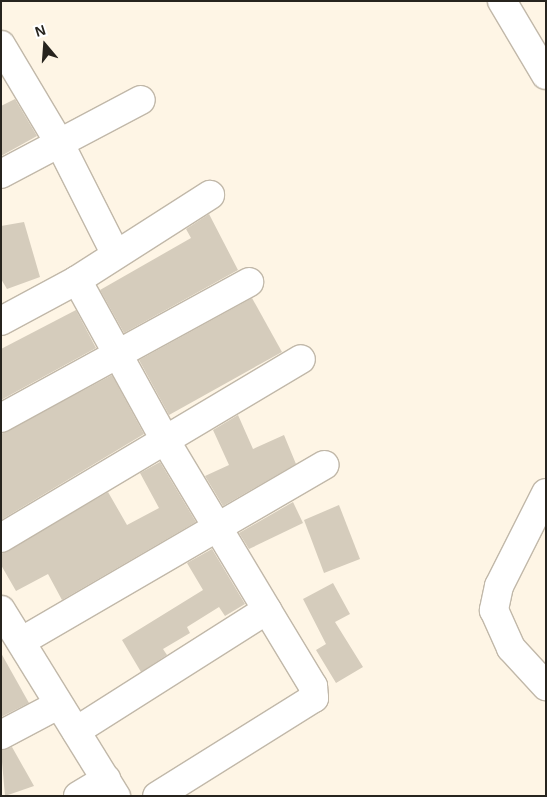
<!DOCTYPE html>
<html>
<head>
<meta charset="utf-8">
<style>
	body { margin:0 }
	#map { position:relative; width:547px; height:797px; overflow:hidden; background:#fef5e5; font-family:Arial,sans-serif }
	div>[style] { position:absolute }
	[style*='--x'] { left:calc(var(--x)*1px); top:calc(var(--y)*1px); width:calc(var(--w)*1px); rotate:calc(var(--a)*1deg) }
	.building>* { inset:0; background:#d5ccbc }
	.roads { filter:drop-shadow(1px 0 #c1b8a9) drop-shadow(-1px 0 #c1b8a9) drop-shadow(0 1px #c1b8a9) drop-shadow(0 -1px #c1b8a9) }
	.street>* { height:28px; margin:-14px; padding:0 14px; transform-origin:14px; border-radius:14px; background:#fff }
	.secondary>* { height:28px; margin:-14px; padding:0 14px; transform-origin:14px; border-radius:14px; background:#fff }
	span { translate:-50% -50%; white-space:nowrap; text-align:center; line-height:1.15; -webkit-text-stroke:4px #fff; paint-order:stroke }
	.frame { position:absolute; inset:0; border:2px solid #27241e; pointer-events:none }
	.north { position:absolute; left:20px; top:20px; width:50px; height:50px; -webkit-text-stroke:4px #fff; paint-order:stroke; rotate:342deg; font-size:14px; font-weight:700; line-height:20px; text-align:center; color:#27241e }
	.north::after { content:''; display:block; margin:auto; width:18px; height:22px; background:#27241e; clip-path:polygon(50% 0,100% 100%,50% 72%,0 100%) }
</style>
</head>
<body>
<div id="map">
	<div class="building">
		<div style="clip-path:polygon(15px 99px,37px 136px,1px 156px,1px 106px)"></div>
		<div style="clip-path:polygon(209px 214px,238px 270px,124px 333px,100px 290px,191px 238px,186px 229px)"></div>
		<div style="clip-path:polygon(24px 222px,40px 277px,7px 289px,1px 279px,1px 226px)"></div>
		<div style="clip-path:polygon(252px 298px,282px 352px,169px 415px,139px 360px)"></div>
		<div style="clip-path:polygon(76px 310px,96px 348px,1px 400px,1px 349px)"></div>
		<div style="clip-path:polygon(112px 375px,144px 434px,1px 520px,1px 434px)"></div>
		<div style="clip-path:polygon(238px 415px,253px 449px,284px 435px,296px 464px,223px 506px,205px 476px,229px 465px,213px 430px)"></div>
		<div style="clip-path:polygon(160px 462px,196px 522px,62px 600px,48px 574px,16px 591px,1px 565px,1px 554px,108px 492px,127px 525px,159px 508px,140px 473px)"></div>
		<div style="clip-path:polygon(293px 502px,303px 523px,249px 549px,239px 533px)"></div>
		<div style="clip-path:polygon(339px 505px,360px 559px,324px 573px,304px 520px)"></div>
		<div style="clip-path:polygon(212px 549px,245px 604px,225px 616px,219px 607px,187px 627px,190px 633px,163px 649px,167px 655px,141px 672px,122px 640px,203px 590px,187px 563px)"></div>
		<div style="clip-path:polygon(333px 583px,350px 614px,335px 622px,363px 667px,336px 683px,316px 650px,326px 644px,303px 599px)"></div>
		<div style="clip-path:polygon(1px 653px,29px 703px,1px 717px)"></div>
		<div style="clip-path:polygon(12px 747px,34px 786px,5px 796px,1px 750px)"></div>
	</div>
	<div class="roads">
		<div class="street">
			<div style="--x:1;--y:45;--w:115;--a:59.2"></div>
			<div style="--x:60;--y:144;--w:122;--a:63.2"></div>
			<div style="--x:1;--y:174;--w:158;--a:-27.9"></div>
			<div style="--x:77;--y:280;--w:183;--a:61.2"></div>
			<div style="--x:165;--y:440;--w:198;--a:59"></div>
			<div style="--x:1;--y:321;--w:86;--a:-28.3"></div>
			<div style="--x:77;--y:280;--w:158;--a:-32.6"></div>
			<div style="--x:1;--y:418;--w:283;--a:-28.7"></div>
			<div style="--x:546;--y:493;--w:104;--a:116.8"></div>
			<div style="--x:499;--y:586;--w:25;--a:102"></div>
			<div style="--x:494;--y:610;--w:42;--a:65.9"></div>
			<div style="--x:511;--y:648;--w:52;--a:47.4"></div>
			<div style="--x:1;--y:538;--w:349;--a:-30.8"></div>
			<div style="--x:1;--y:610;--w:219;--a:58.3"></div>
			<div style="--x:22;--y:641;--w:350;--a:-30.2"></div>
			<div style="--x:76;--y:731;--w:226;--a:-32.4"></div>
			<div style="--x:267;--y:610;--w:89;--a:58.8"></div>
			<div style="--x:313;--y:686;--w:12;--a:85"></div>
			<div style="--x:314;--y:698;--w:185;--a:148"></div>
			<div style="--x:1;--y:735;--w:64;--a:-27.8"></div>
			<div style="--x:78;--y:796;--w:33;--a:-31"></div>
		</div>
		<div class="secondary">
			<div style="--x:502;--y:1;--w:86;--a:59.3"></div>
		</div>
	</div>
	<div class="frame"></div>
	<div class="north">N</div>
</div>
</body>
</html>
